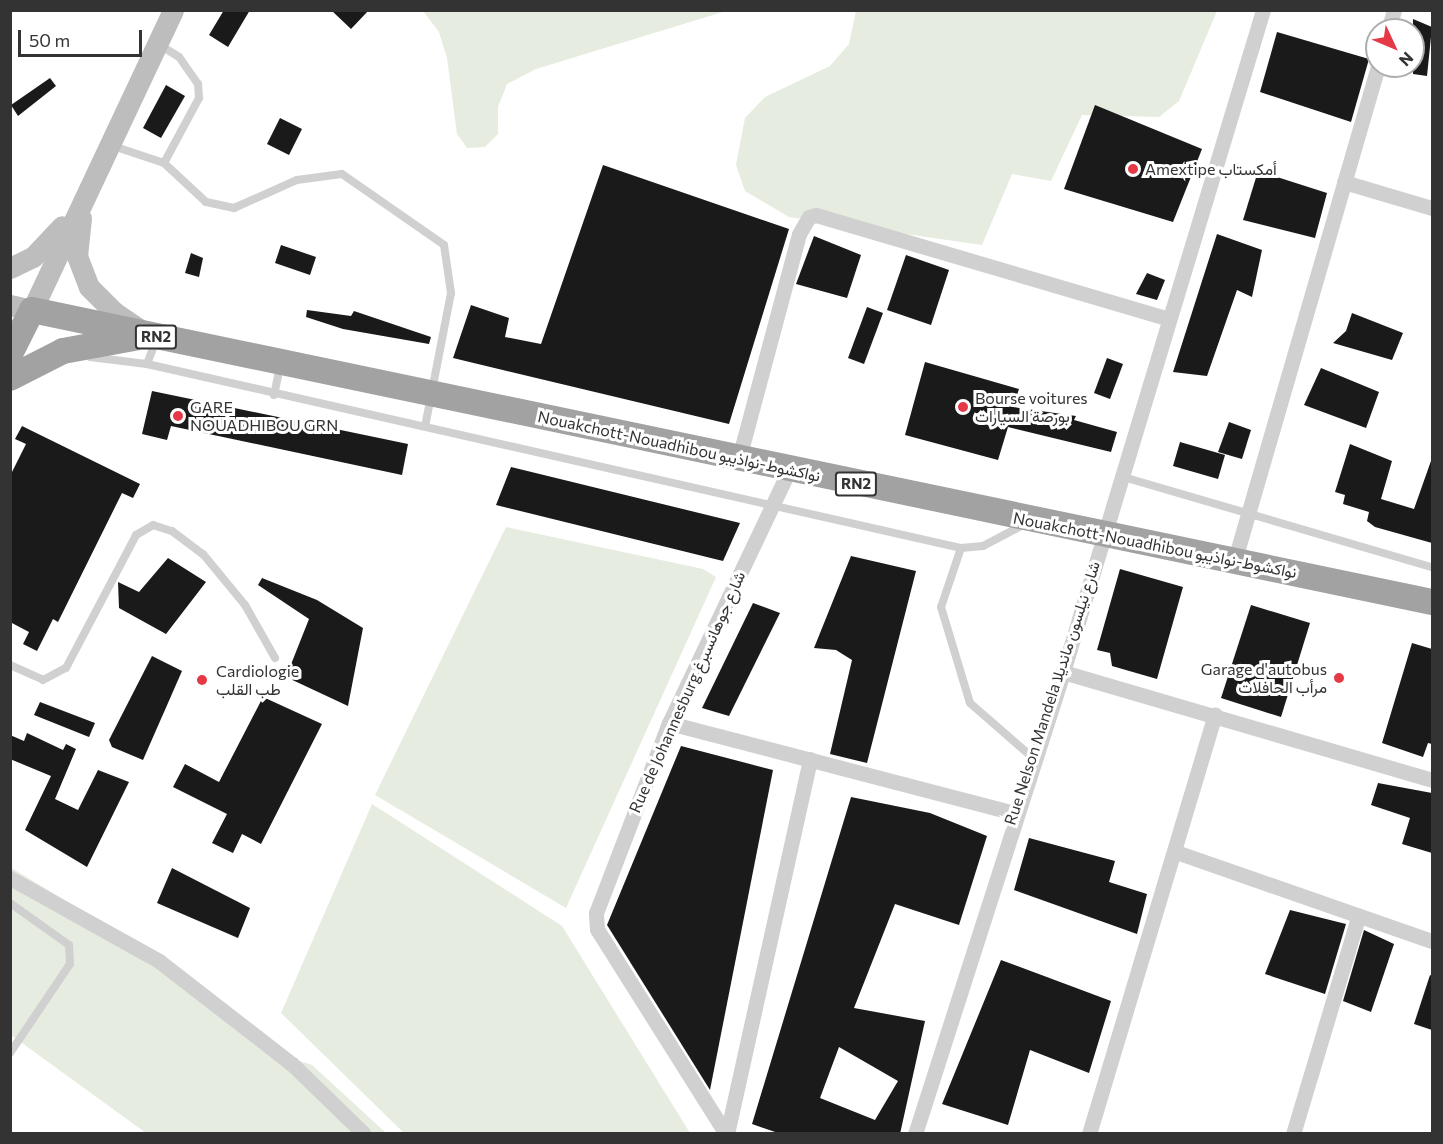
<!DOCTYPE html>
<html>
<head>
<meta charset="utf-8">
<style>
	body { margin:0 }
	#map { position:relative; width:1443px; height:1144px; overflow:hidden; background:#fff; font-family:Commissioner,Vazirmatn,sans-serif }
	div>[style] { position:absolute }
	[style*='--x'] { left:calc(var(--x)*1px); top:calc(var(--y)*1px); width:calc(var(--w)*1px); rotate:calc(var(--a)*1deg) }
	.green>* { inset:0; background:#e6ecdf }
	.building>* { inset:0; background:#1a1a1a }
	.service>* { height:8px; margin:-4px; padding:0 4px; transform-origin:4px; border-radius:4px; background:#d0d0d0 }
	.minor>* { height:15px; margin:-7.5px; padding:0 7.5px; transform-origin:7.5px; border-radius:7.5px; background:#d0d0d0 }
	.secondary>* { height:21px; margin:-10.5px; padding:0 10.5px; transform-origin:10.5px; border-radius:10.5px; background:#bdbdbd }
	.trunk>* { height:26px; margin:-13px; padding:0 13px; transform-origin:13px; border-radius:13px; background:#a2a2a2 }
	.dots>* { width:16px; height:16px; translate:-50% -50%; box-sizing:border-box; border:3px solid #fff; border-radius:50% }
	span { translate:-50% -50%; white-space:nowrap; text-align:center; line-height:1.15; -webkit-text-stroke:6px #fff; paint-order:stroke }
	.shield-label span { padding:2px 4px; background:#fff; border:2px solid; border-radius:4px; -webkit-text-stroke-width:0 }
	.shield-label { font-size:15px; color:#333; font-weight:700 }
	.poi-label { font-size:16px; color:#333 }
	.left { translate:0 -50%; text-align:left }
	.right { translate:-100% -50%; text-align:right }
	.street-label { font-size:16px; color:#333 }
	.frame { position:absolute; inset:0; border:12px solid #333; pointer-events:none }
	.north { position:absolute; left:1365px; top:18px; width:60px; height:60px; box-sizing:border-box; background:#fff; border:2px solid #adadad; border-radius:50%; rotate:134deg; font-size:16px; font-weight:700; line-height:24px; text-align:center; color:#333 }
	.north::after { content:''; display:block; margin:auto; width:21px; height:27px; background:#e63946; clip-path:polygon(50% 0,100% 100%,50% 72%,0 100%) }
	.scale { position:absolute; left:18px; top:30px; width:124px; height:27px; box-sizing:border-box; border:3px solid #333; border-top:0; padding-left:8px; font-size:18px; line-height:21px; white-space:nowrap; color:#333; -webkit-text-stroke:4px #fff; paint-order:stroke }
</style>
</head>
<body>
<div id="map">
	<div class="green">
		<div style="clip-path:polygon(423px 11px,726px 11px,536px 69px,507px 84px,498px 107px,498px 134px,485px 147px,467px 148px,457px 134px,447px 58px,439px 32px)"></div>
		<div style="clip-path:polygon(856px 11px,1217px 11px,1179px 101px,1159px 117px,1082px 115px,1051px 181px,1012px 174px,982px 245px,789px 217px,745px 191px,736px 165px,745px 118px,765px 97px,830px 66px,849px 44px)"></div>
		<div style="clip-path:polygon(506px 527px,703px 569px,716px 577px,566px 908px,375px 795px)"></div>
		<div style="clip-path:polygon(372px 804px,562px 926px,690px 1133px,404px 1133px,281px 1013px)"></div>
		<div style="clip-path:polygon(10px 867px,138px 945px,269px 1051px,312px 1065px,386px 1133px,146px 1133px,11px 1035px)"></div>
	</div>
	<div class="building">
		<div style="clip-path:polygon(224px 10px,250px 10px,228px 47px,209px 35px)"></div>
		<div style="clip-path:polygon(331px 10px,369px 10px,351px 29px)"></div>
		<div style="clip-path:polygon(1413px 19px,1432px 27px,1427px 76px,1413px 74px)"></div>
		<div style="clip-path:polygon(1277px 32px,1369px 59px,1351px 122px,1260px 92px)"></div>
		<div style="clip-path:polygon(50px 78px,56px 86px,18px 116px,11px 105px)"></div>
		<div style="clip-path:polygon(166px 85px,185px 96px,161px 138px,143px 128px)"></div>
		<div style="clip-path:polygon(1095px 105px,1202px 149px,1173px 222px,1064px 189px)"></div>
		<div style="clip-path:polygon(280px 118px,302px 129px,289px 155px,267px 144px)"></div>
		<div style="clip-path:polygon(603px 165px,789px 229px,729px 424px,453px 358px,471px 305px,509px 318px,505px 337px,541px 344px)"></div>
		<div style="clip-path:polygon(1258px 171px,1327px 193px,1315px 238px,1243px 220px)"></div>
		<div style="clip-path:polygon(1217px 234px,1262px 250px,1252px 297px,1237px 290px,1207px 376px,1173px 372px)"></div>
		<div style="clip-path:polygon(814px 236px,861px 255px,847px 298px,796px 284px)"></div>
		<div style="clip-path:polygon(281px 245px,316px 257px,310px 275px,275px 263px)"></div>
		<div style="clip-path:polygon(191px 253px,203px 258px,199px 277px,185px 273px)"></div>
		<div style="clip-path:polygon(906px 255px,949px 270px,931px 325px,887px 310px)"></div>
		<div style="clip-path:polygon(1147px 273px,1165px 280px,1157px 300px,1136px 294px)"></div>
		<div style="clip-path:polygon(867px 307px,883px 313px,864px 364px,848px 358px)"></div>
		<div style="clip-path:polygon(307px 310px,351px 316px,354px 311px,431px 337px,429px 344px,343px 329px,306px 317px)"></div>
		<div style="clip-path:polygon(1352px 313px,1403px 333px,1392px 360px,1333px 343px,1346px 331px)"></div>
		<div style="clip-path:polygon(1107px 358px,1123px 364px,1110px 399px,1094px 393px)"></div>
		<div style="clip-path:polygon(925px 362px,1019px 389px,1013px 407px,1076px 416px,1074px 420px,1117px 432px,1111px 452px,1008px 427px,998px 460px,905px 435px)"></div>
		<div style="clip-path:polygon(1321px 368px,1379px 392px,1366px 428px,1304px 405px)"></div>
		<div style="clip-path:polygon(152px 391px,408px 444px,402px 475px,171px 426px,167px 440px,142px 434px)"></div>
		<div style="clip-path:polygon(1229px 422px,1251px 430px,1242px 459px,1218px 452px)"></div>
		<div style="clip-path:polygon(22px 426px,140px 484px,133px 498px,122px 493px,58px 622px,53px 619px,37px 651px,23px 644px,29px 632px,10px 622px,10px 476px,26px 444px,15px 439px)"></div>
		<div style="clip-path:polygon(1180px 442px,1225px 455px,1218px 479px,1173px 466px)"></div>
		<div style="clip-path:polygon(1350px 444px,1392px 461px,1381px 499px,1414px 509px,1432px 458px,1432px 543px,1375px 527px,1367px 521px,1369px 512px,1343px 504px,1345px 495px,1335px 492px)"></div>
		<div style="clip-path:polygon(511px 467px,740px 523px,723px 561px,496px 505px)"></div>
		<div style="clip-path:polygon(851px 556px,916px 571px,867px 763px,830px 754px,852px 660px,836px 650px,814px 648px)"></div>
		<div style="clip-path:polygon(168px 558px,206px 582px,166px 634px,119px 608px,118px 582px,139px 592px)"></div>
		<div style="clip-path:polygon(1120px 569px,1183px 587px,1157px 679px,1112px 666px,1110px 653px,1097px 650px)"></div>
		<div style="clip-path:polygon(262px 578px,317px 600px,363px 628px,348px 706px,286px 677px,309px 619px,258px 585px)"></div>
		<div style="clip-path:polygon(753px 603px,780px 613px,729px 716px,702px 708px)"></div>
		<div style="clip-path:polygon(1251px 605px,1310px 623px,1281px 717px,1221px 698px)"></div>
		<div style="clip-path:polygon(1412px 643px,1432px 649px,1432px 744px,1428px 743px,1423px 757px,1382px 743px)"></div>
		<div style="clip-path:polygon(152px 656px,182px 671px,143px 760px,112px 747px,109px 740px)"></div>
		<div style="clip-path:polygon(263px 697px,322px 724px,261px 844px,242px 834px,233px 853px,212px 843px,227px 814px,173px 787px,185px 764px,219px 782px)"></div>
		<div style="clip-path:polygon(40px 702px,95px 723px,89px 737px,34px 715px)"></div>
		<div style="clip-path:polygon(27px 733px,63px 750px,66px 744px,76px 749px,55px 799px,78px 810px,98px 770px,129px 782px,87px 867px,25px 830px,51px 776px,10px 759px,10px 735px,24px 741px)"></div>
		<div style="clip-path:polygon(681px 746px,773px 770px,710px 1090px,607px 925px)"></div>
		<div style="clip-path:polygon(1378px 783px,1432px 793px,1432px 853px,1402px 844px,1410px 818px,1371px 805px)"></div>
		<div style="clip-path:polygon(evenodd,851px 797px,930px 813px,987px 836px,959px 925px,895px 904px,854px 1008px,925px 1021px,900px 1134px,781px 1134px,752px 1124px,851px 797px,839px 1047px,898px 1081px,875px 1120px,820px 1098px,839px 1047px)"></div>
		<div style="clip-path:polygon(1029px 838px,1115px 861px,1109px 882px,1147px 894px,1137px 934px,1014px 890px)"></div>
		<div style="clip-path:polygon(172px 868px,250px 908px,238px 938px,157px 903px)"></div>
		<div style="clip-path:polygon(1290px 910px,1346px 924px,1325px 994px,1265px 974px)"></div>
		<div style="clip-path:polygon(1364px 930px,1394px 944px,1371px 1012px,1343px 1001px)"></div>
		<div style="clip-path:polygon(1001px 960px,1111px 1001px,1089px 1073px,1030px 1050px,1008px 1125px,942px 1104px)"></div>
		<div style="clip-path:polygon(1430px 975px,1432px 976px,1432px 1030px,1414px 1024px)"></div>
	</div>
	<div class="service">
		<div style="--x:110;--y:145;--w:57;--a:18.4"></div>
		<div style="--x:164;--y:163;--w:74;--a:-61.7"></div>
		<div style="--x:199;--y:98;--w:14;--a:-94"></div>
		<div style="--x:198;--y:84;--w:33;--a:-125"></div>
		<div style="--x:179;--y:57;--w:25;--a:-148"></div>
		<div style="--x:164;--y:163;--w:57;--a:42.9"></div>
		<div style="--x:206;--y:202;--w:29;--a:12"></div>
		<div style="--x:234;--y:208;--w:69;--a:-24"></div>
		<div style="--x:297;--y:180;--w:45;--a:-7.6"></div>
		<div style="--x:342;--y:174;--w:124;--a:34.8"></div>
		<div style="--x:444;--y:245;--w:49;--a:81.7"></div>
		<div style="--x:451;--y:293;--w:136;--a:101"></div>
		<div style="--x:90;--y:357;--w:57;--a:7"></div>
		<div style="--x:147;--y:364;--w:835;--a:12.74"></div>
		<div style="--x:961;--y:548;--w:22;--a:-5"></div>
		<div style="--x:983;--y:546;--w:45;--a:-27.7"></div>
		<div style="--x:147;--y:364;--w:25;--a:-69"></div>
		<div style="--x:274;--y:395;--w:30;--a:-78"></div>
		<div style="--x:1120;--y:476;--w:325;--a:16.3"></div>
		<div style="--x:961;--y:548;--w:62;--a:108.7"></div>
		<div style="--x:941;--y:607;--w:100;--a:73.2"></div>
		<div style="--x:970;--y:703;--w:84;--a:41.1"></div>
		<div style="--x:10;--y:665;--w:36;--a:24"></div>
		<div style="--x:43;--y:680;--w:26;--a:-28"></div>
		<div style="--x:66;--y:668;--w:150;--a:-62.2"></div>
		<div style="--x:136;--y:535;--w:20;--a:-30"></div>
		<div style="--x:153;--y:525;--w:20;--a:18"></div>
		<div style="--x:172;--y:531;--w:39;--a:37"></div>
		<div style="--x:203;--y:554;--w:66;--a:50.5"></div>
		<div style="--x:245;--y:605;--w:61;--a:60.5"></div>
		<div style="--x:10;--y:903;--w:72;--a:35.4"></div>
		<div style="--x:69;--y:945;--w:19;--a:87"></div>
		<div style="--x:70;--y:964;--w:107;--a:124"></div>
	</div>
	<div class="minor">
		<div style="--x:1388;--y:30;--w:21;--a:-73"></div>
		<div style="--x:1344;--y:182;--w:92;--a:16.5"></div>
		<div style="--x:739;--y:458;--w:232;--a:-75"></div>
		<div style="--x:799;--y:234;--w:20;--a:-60"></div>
		<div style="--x:809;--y:217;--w:7;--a:-16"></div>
		<div style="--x:816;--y:215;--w:366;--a:16.4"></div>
		<div style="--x:1235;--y:559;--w:513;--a:-73.82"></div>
		<div style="--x:1063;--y:672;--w:384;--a:16.3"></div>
		<div style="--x:669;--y:723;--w:357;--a:14.6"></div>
		<div style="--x:1176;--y:852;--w:271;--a:19.2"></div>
		<div style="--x:10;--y:878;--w:171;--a:29.1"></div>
		<div style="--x:159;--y:961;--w:168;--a:37.8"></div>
		<div style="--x:292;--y:1064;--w:100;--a:44.2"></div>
		<div style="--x:726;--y:1134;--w:242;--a:-122.2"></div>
		<div style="--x:597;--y:929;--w:16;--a:-94"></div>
		<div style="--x:596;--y:913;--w:204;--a:-69"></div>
		<div style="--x:669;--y:723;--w:280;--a:-64.6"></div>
		<div style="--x:727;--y:1134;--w:384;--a:-77.5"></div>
		<div style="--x:915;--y:1134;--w:485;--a:-72.2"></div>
		<div style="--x:1063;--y:672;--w:692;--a:-73.19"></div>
		<div style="--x:1089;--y:1134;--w:438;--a:-73.3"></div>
		<div style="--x:1293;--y:1134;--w:227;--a:-73.3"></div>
	</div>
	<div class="secondary">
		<div style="--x:81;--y:218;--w:38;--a:96"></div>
		<div style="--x:77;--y:256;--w:33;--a:69"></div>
		<div style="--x:89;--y:287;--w:35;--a:45"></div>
		<div style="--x:114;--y:312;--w:32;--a:34"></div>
		<div style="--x:10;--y:268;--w:25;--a:-26"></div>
		<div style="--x:33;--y:257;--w:42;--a:-46.9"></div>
		<div style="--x:10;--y:305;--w:23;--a:13"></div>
		<div style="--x:32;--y:310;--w:331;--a:-64.8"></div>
	</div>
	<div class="trunk">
		<div style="--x:10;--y:354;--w:49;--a:-63.4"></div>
		<div style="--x:32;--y:310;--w:1430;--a:11.78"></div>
		<div style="--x:10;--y:378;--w:59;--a:-27"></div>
		<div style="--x:63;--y:351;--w:72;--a:-10.4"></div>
	</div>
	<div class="dots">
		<div style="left:1133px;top:169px;background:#e63946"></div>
		<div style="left:963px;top:407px;background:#e63946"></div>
		<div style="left:178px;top:416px;background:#e63946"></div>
		<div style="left:1339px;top:678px;background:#e63946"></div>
		<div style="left:202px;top:680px;background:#e63946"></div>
	</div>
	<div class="shield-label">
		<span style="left:156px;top:337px">RN2</span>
		<span style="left:856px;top:484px">RN2</span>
	</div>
	<div class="poi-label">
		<span class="left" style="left:1145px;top:169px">Amextipe أمكستاب</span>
		<span class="left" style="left:975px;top:407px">Bourse voitures<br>بورصة السيارات</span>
		<span class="left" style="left:190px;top:416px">GARE<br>NOUADHIBOU GRN</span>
		<span class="right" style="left:1327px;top:678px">Garage d'autobus<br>مرأب الحافلات</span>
		<span class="left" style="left:216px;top:680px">Cardiologie<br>طب القلب</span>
	</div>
	<div class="street-label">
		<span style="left:679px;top:446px;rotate:12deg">Nouakchott-Nouadhibou نواكشوط-نواذيبو</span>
		<span style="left:1155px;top:545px;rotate:11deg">Nouakchott-Nouadhibou نواكشوط-نواذيبو</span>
		<span style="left:687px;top:692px;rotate:-66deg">Rue de Johannesburg شارع جوهانسبرغ</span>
		<span style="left:1052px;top:693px;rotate:-72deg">Rue Nelson Mandela شارع نيلسون مانديلا</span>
	</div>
	<div class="frame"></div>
	<div class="north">N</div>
	<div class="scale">50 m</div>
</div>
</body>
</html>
